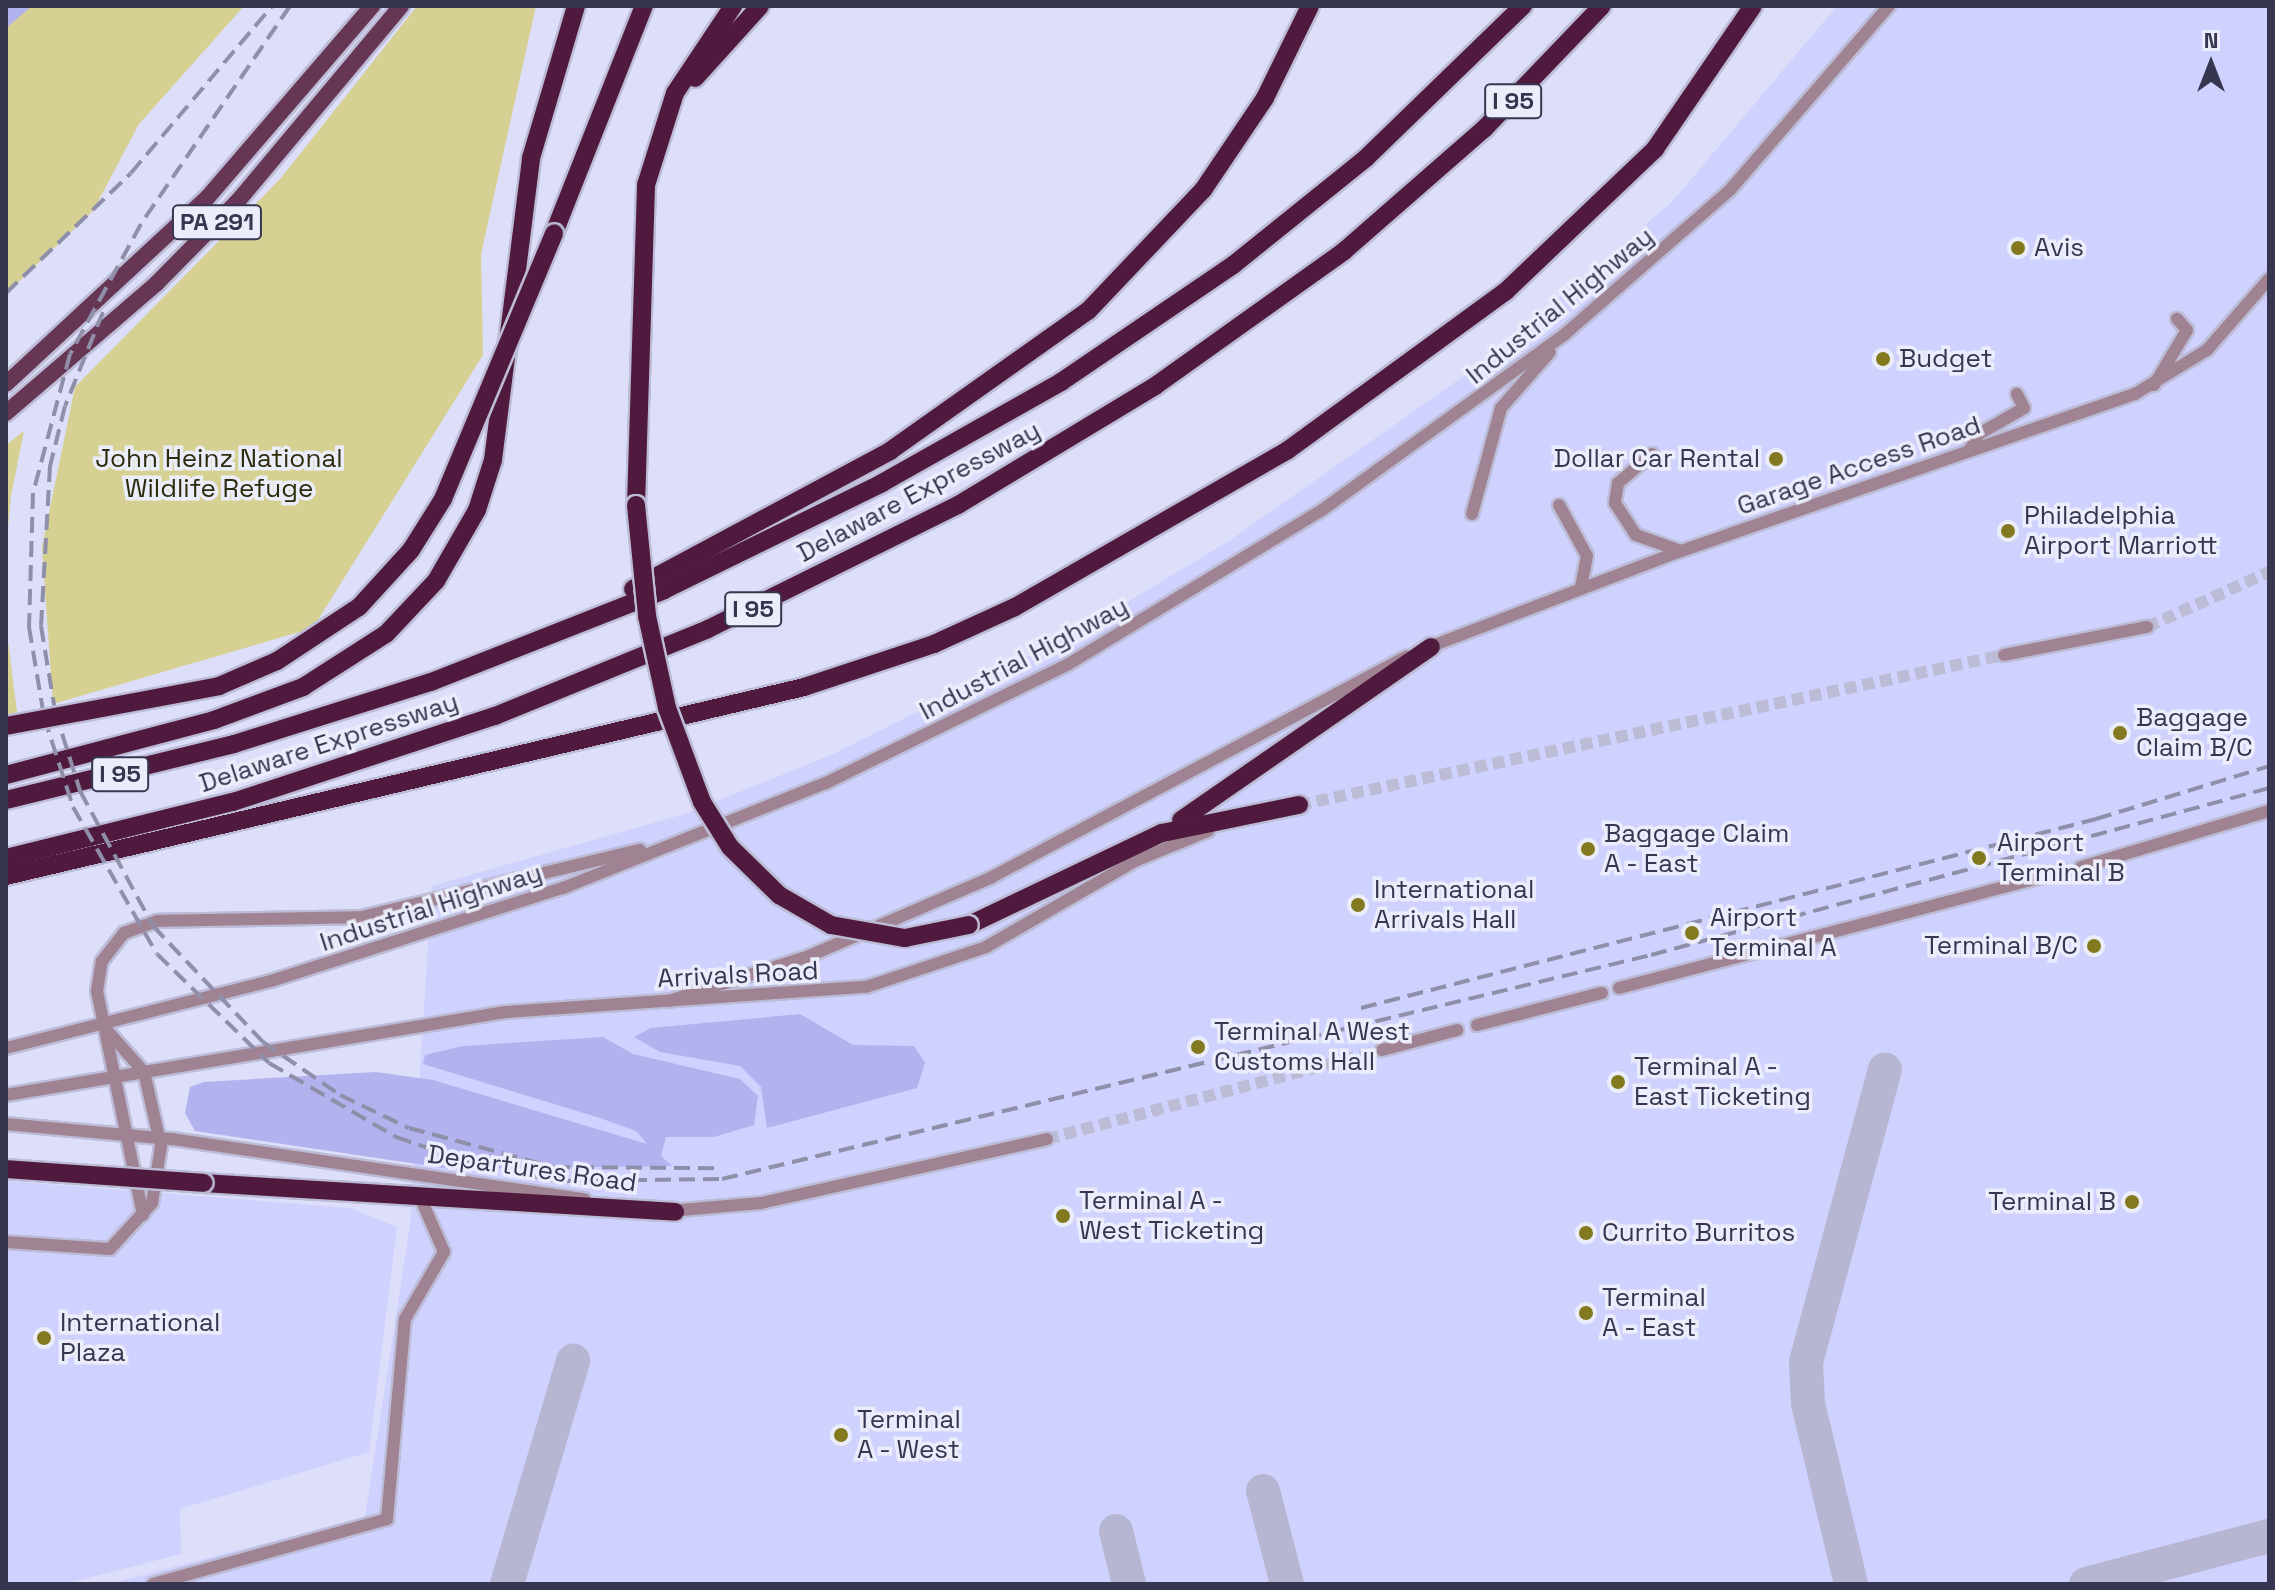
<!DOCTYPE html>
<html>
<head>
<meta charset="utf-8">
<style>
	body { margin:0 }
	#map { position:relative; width:2275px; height:1590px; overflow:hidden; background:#dddef9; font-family:"Space Grotesk",sans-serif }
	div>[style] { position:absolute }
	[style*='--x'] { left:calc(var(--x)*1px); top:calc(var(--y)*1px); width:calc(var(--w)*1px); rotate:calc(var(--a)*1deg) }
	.built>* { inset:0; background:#cfd1fe }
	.green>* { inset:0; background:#d6d192 }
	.water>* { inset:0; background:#b2b2ef }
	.taxiway>* { height:34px; margin:-17px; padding:0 17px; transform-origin:17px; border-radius:17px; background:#b6b6d2 }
	.minor-tunnel>* { height:12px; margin-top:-6px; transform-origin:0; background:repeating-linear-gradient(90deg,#bcbcd7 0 12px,transparent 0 18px) }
	.roads { filter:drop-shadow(2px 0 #bcbcd7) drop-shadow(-2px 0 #bcbcd7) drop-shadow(0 2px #bcbcd7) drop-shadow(0 -2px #bcbcd7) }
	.minor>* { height:12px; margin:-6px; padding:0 6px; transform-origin:6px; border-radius:6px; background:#a08393 }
	.major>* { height:16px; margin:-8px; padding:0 8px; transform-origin:8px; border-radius:8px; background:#663654 }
	.highway>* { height:18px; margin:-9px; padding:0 9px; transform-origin:9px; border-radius:9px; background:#501a3e }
	.rail>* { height:4px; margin-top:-2px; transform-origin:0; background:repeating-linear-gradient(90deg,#8f8faa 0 16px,transparent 0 24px) }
	.bridges { filter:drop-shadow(2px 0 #bcbcd7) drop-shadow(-2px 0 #bcbcd7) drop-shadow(0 2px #bcbcd7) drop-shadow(0 -2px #bcbcd7) }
	.highway-bridge>* { height:18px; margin:-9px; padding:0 9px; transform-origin:9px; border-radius:9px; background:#501a3e }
	.dots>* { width:22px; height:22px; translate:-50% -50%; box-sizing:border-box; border:4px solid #ecedfa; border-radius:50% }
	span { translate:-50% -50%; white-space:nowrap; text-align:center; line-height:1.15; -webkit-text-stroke:7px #ecedfa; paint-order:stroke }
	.shield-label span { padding:2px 6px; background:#ecedfa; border:2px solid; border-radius:6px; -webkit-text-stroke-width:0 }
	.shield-label { font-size:24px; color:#363651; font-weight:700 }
	.poi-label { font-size:26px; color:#363651 }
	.left { translate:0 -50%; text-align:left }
	.right { translate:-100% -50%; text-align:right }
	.street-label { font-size:26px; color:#363651 }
	.park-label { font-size:26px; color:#2e2b0d }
	.frame { position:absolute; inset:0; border:8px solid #363651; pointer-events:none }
	.north { position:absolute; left:2171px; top:24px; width:80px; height:80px; -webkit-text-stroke:6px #ecedfa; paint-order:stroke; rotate:0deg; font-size:22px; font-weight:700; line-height:32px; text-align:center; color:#363651 }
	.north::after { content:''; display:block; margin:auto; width:28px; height:36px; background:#363651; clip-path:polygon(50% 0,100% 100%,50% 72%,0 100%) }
</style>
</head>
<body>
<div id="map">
	<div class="built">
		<div style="clip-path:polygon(1837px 6px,2269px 6px,2269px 1584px,108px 1584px,365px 1517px,410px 1225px,432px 886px,685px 814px,831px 755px,1081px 630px,1229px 541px,1474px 369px,1672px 202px)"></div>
		<div style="clip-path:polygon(6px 1181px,350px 1208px,397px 1227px,369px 1452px,180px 1509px,181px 1554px,65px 1584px,6px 1584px)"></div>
	</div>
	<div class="green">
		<div style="clip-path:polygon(6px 6px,244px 6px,139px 124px,93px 211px,6px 294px)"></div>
		<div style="clip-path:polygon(417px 6px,536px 6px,481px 254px,483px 355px,313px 628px,53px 704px,42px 547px,75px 387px,281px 178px)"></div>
		<div style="clip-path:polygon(24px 431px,11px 496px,6px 549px,6px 445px)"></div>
		<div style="clip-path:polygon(6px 625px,17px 712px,6px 715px)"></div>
	</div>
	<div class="water">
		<div style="clip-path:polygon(6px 6px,32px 6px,6px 28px)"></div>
		<div style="clip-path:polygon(800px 1014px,853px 1045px,914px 1046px,925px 1063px,917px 1088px,767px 1128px,761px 1087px,740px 1066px,660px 1052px,634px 1037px,651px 1028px)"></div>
		<div style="clip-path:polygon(603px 1037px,633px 1054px,740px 1079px,758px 1096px,754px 1125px,714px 1137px,666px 1137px,661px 1156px,672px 1166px,451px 1169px,195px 1131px,185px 1113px,190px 1087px,204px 1082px,376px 1072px,433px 1080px,647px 1144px,636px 1131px,600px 1118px,423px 1064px,425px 1055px,463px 1046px)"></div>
	</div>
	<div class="taxiway">
		<div style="--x:1263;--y:1491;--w:96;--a:75.5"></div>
		<div style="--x:1116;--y:1531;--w:55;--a:76.2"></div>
		<div style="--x:507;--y:1584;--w:233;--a:-73.5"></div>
		<div style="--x:1851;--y:1584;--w:185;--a:-103.4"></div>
		<div style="--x:1808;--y:1404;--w:42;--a:-92.7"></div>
		<div style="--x:1806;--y:1362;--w:303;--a:-74.9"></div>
		<div style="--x:2086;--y:1584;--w:189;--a:-14.7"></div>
	</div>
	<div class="minor-tunnel">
		<div style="--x:2147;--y:627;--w:134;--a:-24.3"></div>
		<div style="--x:1299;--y:805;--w:721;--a:-12.01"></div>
		<div style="--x:1047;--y:1139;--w:347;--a:-14.9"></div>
	</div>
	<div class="roads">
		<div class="minor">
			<div style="--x:2154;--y:385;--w:64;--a:-59"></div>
			<div style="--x:2187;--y:330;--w:15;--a:-132"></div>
			<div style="--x:1969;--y:451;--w:20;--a:-60"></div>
			<div style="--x:1979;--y:434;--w:52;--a:-30"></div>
			<div style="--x:2024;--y:408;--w:16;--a:-117"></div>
			<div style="--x:1652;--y:454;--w:45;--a:139.5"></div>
			<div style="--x:1618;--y:483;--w:20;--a:99"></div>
			<div style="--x:1615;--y:503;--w:38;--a:57"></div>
			<div style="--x:1636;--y:535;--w:48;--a:19.6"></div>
			<div style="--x:1559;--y:505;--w:58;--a:61.2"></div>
			<div style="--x:1587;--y:556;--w:33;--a:101"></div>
			<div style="--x:1472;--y:514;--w:110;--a:-74.7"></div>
			<div style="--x:1501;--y:408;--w:74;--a:-48.8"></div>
			<div style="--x:1424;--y:649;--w:275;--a:-20.9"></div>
			<div style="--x:1681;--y:551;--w:480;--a:-19.1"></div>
			<div style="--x:2135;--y:394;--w:84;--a:-31.4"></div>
			<div style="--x:2207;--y:350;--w:94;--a:-48.9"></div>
			<div style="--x:2004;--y:655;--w:146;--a:-11.1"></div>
			<div style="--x:2081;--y:867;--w:196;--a:-16.6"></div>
			<div style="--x:1619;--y:988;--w:460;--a:-14.7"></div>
			<div style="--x:669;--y:1001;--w:147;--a:-17.8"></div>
			<div style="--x:809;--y:956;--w:199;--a:-23.3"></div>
			<div style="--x:992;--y:877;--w:470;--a:-28"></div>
			<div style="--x:1477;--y:1025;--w:129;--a:-14.4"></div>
			<div style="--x:6;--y:1048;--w:273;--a:-14.2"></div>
			<div style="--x:271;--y:981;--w:306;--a:-17.7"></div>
			<div style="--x:563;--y:888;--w:283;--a:-21.8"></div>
			<div style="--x:826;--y:783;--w:268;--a:-26.1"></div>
			<div style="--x:1067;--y:665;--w:298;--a:-31.3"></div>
			<div style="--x:1322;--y:510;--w:300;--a:-35.9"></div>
			<div style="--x:1565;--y:334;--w:219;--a:-41.1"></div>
			<div style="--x:1730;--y:190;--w:243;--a:-49.2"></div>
			<div style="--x:1382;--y:1050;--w:78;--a:-14.9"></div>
			<div style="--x:6;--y:1095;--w:506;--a:-9.44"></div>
			<div style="--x:505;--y:1012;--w:362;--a:-4"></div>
			<div style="--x:866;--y:987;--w:126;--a:-18.4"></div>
			<div style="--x:986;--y:947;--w:172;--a:-30"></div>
			<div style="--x:1135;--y:861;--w:79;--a:-22.3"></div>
			<div style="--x:6;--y:1124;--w:167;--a:5.2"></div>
			<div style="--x:172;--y:1139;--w:417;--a:8.3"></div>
			<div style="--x:670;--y:1211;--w:91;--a:-5"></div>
			<div style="--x:761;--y:1203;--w:293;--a:-12.6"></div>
			<div style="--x:143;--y:1215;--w:229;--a:-101.6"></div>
			<div style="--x:97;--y:991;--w:30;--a:-81"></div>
			<div style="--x:102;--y:961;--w:36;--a:-52"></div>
			<div style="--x:124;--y:933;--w:35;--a:-20"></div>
			<div style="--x:157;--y:921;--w:205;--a:-1.1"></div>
			<div style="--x:362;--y:917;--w:286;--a:-13.6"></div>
			<div style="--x:6;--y:1242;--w:104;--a:3.9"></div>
			<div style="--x:110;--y:1249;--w:62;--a:-47.6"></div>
			<div style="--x:152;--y:1203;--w:58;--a:-81"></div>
			<div style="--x:161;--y:1146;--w:76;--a:-102.9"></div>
			<div style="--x:144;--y:1072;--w:60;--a:-131.6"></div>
			<div style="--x:153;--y:1584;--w:243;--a:-15.5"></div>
			<div style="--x:387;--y:1519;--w:201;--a:-84.9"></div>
			<div style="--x:405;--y:1319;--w:78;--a:-59.8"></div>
			<div style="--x:444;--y:1252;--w:58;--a:-113.5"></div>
		</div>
		<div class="major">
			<div style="--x:6;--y:384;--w:275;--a:-42.8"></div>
			<div style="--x:208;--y:197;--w:252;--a:-49.3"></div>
			<div style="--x:6;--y:413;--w:199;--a:-40.7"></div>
			<div style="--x:157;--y:283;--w:115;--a:-45.4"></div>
			<div style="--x:238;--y:201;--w:254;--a:-50.1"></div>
		</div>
		<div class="highway">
			<div style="--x:695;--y:78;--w:97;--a:-47.9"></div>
			<div style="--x:554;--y:233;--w:244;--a:-68.4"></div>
			<div style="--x:636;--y:505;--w:320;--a:-88.2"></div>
			<div style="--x:646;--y:185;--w:96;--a:-72.5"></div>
			<div style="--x:675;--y:93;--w:105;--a:-56.3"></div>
			<div style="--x:633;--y:589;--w:292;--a:-28.2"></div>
			<div style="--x:890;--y:451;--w:242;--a:-35.3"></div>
			<div style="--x:1088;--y:311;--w:167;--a:-46.5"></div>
			<div style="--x:1203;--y:190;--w:111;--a:-56"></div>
			<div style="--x:1265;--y:98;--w:102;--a:-63.9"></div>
			<div style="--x:6;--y:775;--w:215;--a:-14.8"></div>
			<div style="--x:214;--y:720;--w:95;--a:-20.3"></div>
			<div style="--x:303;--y:687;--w:98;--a:-32.6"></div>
			<div style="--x:386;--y:634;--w:73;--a:-46.7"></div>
			<div style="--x:436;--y:581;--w:82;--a:-60"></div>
			<div style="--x:477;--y:510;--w:52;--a:-72.3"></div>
			<div style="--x:493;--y:460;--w:304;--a:-82.8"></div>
			<div style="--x:531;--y:158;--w:159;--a:-73.5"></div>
			<div style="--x:6;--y:800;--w:235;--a:-13.8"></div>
			<div style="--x:234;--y:744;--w:207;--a:-17.5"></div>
			<div style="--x:431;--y:682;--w:251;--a:-21.5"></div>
			<div style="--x:664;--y:590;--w:243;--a:-26.1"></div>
			<div style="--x:882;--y:483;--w:206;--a:-29.4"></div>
			<div style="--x:1061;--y:382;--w:208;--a:-34.2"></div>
			<div style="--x:1233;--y:265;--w:171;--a:-38.8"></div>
			<div style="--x:1366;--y:158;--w:219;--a:-44.1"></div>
			<div style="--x:1181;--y:820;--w:304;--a:-34.7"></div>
			<div style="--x:6;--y:858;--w:234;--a:-13.9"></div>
			<div style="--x:233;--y:802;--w:276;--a:-18.2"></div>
			<div style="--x:495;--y:716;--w:230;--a:-22.2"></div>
			<div style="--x:708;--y:629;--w:279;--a:-26.4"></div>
			<div style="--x:958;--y:505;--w:230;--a:-31.1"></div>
			<div style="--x:1155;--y:386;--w:232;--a:-35.5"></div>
			<div style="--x:1344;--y:251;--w:186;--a:-41.1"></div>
			<div style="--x:1484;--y:129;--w:170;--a:-46.2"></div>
			<div style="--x:6;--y:876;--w:820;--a:-13.32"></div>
			<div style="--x:804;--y:687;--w:137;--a:-18.3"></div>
			<div style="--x:934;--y:644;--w:89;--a:-24.6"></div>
			<div style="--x:1015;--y:607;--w:315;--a:-29.9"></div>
			<div style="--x:1288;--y:450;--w:270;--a:-36.1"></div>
			<div style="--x:1506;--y:291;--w:206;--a:-43.6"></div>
			<div style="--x:1655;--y:149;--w:173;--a:-55.6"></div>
			<div style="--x:969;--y:925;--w:214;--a:-25.5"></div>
			<div style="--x:1162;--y:833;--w:140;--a:-11.6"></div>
			<div style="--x:204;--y:1183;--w:472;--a:3.5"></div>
		</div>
	</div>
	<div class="rail">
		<div style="--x:290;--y:6;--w:264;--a:124.4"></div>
		<div style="--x:141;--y:224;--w:148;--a:118.6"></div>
		<div style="--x:70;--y:354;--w:144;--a:104.9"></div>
		<div style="--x:33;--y:493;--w:134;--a:91.7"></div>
		<div style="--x:29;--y:627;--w:91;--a:80.5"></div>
		<div style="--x:44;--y:717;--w:95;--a:72.1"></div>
		<div style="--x:73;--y:807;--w:169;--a:60.3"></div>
		<div style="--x:157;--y:954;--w:156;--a:44.2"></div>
		<div style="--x:269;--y:1063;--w:147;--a:30.2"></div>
		<div style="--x:396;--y:1137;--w:90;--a:18.8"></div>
		<div style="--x:481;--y:1166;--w:79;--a:10.9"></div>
		<div style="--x:559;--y:1181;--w:163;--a:-0.7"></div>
		<div style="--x:722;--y:1179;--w:956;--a:-13.56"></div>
		<div style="--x:1651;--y:955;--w:640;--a:-15.12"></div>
		<div style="--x:6;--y:293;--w:173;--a:-43.8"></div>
		<div style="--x:131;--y:173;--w:219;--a:-49.8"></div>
		<div style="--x:103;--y:312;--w:101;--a:112"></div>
		<div style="--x:65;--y:406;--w:62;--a:104"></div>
		<div style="--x:50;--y:466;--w:160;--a:93.2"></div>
		<div style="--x:41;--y:626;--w:86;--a:80.6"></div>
		<div style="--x:55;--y:711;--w:84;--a:72.6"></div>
		<div style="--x:80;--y:791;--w:153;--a:61.6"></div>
		<div style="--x:153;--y:926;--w:160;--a:46.5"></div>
		<div style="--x:263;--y:1042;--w:93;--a:34.5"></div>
		<div style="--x:340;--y:1095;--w:76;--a:25.6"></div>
		<div style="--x:409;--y:1128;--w:150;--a:15.1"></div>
		<div style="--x:554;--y:1167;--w:163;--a:0.4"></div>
		<div style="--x:1361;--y:1008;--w:759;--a:-14.42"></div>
		<div style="--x:2096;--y:819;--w:181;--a:-17"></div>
	</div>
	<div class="bridges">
		<div class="highway-bridge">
			<div style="--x:636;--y:505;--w:112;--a:84.3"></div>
			<div style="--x:647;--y:616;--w:94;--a:77.7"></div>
			<div style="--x:667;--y:708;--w:100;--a:69.6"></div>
			<div style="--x:702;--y:802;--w:53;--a:58.1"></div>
			<div style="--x:730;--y:847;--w:69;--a:44.4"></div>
			<div style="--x:779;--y:895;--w:60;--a:30"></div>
			<div style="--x:831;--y:925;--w:75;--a:10"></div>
			<div style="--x:905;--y:938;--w:65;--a:-11.5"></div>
			<div style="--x:6;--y:726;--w:217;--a:-10.6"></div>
			<div style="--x:219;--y:686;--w:63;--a:-23.3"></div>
			<div style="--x:277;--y:661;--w:98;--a:-33.4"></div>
			<div style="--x:359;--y:607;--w:77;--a:-47.6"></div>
			<div style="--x:411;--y:550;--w:60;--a:-57.9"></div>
			<div style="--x:443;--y:499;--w:288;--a:-67.3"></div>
			<div style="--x:6;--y:1169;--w:198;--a:4"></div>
		</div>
	</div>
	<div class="dots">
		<div style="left:2018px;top:248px;background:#837a20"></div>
		<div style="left:1883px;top:359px;background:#837a20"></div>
		<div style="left:1776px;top:459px;background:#837a20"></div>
		<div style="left:2008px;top:531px;background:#837a20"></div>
		<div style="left:2120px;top:733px;background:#837a20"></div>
		<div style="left:1588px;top:849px;background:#837a20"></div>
		<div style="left:1979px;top:858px;background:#837a20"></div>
		<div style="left:1358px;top:905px;background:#837a20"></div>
		<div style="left:1692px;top:933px;background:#837a20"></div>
		<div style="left:2094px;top:946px;background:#837a20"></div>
		<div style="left:1198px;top:1047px;background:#837a20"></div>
		<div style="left:1618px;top:1082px;background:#837a20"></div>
		<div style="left:2132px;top:1202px;background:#837a20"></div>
		<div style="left:1063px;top:1216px;background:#837a20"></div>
		<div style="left:1586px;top:1233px;background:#837a20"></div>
		<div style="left:1586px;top:1313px;background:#837a20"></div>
		<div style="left:44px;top:1338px;background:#837a20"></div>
		<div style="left:841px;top:1435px;background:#837a20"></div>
	</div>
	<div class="shield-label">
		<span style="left:1513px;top:101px">I 95</span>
		<span style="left:217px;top:222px">PA 291</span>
		<span style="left:753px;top:609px">I 95</span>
		<span style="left:120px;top:774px">I 95</span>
	</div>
	<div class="poi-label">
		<span class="left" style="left:2034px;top:248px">Avis</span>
		<span class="left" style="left:1899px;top:359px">Budget</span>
		<span class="right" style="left:1760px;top:459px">Dollar Car Rental</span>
		<span class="left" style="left:2024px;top:531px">Philadelphia<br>Airport Marriott</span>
		<span class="left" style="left:2136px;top:733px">Baggage<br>Claim B/C</span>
		<span class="left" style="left:1604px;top:849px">Baggage Claim<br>A - East</span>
		<span class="left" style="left:1997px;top:858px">Airport<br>Terminal B</span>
		<span class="left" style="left:1374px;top:905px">International<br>Arrivals Hall</span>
		<span class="left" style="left:1710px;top:933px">Airport<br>Terminal A</span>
		<span class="right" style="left:2078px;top:946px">Terminal B/C</span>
		<span class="left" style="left:1214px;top:1047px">Terminal A West<br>Customs Hall</span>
		<span class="left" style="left:1634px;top:1082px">Terminal A -<br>East Ticketing</span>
		<span class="left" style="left:1079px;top:1216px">Terminal A -<br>West Ticketing</span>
		<span class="right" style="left:2116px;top:1202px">Terminal B</span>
		<span class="left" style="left:1602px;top:1233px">Currito Burritos</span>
		<span class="left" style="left:1602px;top:1313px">Terminal<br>A - East</span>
		<span class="left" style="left:60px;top:1338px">International<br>Plaza</span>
		<span class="left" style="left:857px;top:1435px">Terminal<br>A - West</span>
	</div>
	<div class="street-label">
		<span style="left:1560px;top:306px;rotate:-39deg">Industrial Highway</span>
		<span style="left:1859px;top:466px;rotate:-19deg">Garage Access Road</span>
		<span style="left:919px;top:492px;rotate:-28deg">Delaware Expressway</span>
		<span style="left:1024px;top:659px;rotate:-28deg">Industrial Highway</span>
		<span style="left:329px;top:743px;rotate:-18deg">Delaware Expressway</span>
		<span style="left:431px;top:908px;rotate:-18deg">Industrial Highway</span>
		<span style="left:738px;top:975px;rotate:-3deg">Arrivals Road</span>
		<span style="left:532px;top:1169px;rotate:8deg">Departures Road</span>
	</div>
	<div class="park-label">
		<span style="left:219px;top:474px">John Heinz National<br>Wildlife Refuge</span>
	</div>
	<div class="frame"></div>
	<div class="north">N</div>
</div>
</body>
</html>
